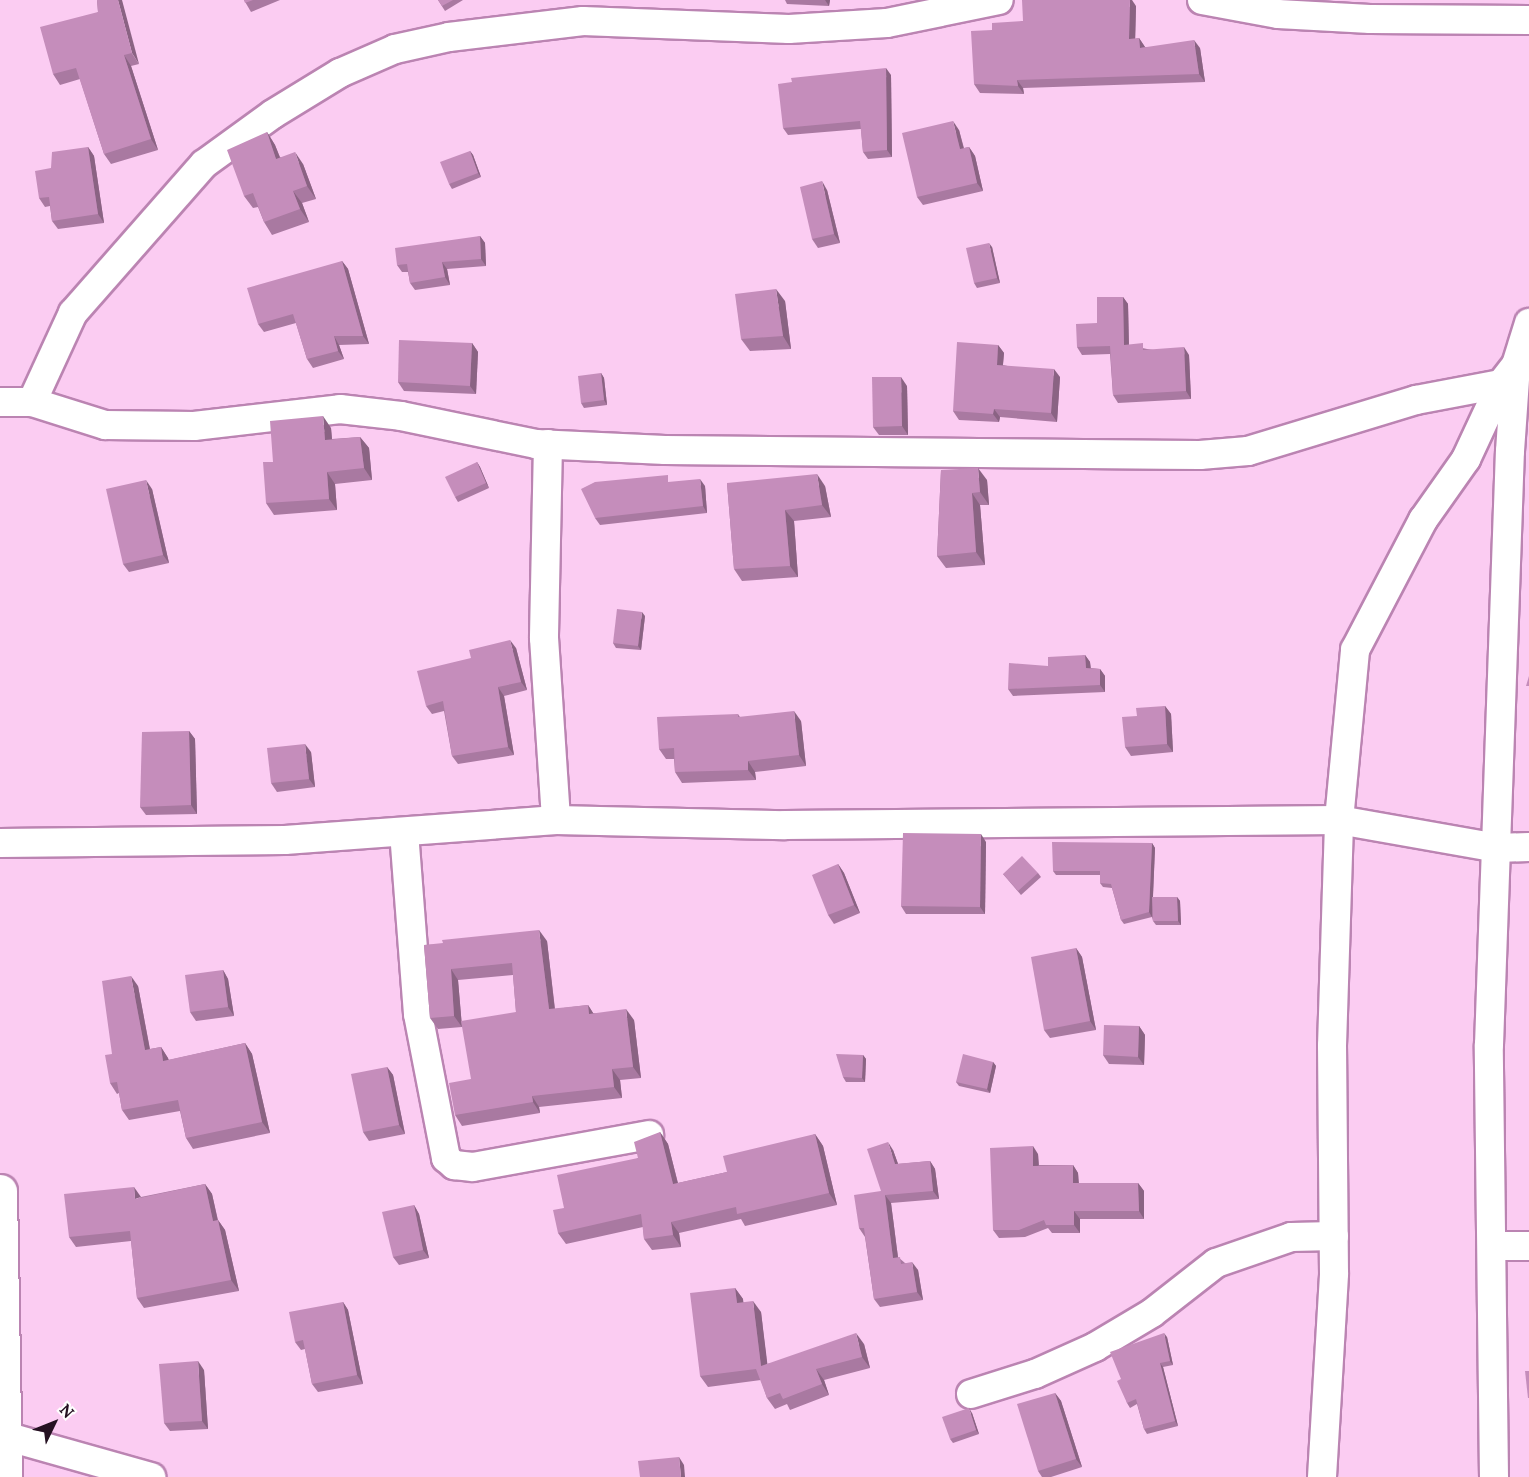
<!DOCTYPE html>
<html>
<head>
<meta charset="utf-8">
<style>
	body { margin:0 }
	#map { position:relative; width:1529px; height:1477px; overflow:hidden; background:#fbccf2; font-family:Lora,serif }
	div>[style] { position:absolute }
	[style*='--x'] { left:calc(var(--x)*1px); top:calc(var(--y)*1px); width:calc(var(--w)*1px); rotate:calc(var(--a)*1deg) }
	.roads { filter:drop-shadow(2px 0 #bb84b2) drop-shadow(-2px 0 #bb84b2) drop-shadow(0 2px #bb84b2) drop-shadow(0 -2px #bb84b2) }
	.minor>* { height:28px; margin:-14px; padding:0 14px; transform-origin:14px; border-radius:14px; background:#fff }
	.tertiary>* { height:33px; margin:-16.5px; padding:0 16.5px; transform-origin:16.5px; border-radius:16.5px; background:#fff }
	.wall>* { inset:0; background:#a979a1 }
	.shaded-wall>* { inset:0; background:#8a6383 }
	.building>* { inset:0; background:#c58dbb }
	span { translate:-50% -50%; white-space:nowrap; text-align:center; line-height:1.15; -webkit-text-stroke:5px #fefefe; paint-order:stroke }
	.north { position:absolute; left:24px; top:1393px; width:60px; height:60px; -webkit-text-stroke:4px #fefefe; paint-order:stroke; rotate:47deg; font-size:16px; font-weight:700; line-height:24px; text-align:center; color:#251122 }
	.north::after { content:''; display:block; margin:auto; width:21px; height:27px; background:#251122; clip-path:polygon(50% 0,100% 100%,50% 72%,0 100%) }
</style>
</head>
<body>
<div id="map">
	<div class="roads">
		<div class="minor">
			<div style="--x:1202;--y:0;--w:77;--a:10.4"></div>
			<div style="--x:1278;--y:14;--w:92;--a:3.1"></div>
			<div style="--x:1370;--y:19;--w:159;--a:0.4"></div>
			<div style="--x:0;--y:402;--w:32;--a:0"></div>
			<div style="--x:32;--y:402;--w:77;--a:17.5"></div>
			<div style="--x:105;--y:425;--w:89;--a:0.6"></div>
			<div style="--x:194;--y:426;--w:147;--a:-6.6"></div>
			<div style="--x:340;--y:409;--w:61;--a:6.5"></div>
			<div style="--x:401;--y:416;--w:138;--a:11.7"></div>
			<div style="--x:536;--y:444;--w:129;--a:2.7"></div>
			<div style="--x:665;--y:450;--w:535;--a:0.54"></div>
			<div style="--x:1200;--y:455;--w:48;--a:-4.8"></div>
			<div style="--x:1248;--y:451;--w:176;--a:-16.9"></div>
			<div style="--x:1416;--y:400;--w:86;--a:-10.7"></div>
			<div style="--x:32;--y:402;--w:98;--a:-65.3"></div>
			<div style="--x:73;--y:313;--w:198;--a:-48.7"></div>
			<div style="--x:204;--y:164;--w:85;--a:-35.9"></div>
			<div style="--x:273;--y:114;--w:79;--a:-31.5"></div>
			<div style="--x:340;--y:73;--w:60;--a:-23.6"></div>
			<div style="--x:395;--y:49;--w:55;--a:-12.5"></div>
			<div style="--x:449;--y:37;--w:135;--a:-6.8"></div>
			<div style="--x:583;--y:21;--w:206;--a:2.2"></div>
			<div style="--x:789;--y:29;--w:98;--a:-3.5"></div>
			<div style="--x:887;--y:23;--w:114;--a:-11.6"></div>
			<div style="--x:548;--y:444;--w:194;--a:91.2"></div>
			<div style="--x:544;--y:638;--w:182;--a:86.2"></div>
			<div style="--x:404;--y:832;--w:183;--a:85.6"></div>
			<div style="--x:418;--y:1014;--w:147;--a:79"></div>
			<div style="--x:446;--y:1158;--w:11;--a:41"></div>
			<div style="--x:454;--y:1165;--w:19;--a:6"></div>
			<div style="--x:473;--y:1167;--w:179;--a:-10.3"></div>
			<div style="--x:0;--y:843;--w:285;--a:-0.6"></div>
			<div style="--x:285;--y:840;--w:272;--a:-4.2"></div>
			<div style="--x:556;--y:820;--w:229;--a:1.3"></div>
			<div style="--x:785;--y:825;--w:554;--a:-0.52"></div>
			<div style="--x:1339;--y:820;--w:161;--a:10"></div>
			<div style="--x:1498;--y:848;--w:31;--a:-2"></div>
			<div style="--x:1493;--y:1246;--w:36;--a:0"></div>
			<div style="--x:971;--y:1394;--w:67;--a:-17.4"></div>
			<div style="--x:1035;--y:1374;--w:66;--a:-24.2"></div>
			<div style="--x:1095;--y:1347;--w:66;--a:-30.8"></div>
			<div style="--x:1152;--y:1313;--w:81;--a:-38"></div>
			<div style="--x:1216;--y:1263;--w:79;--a:-19.1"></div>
			<div style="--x:1291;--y:1237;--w:43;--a:-1.3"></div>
			<div style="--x:5;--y:1436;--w:152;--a:15.7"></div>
			<div style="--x:1322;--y:1477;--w:204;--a:-86.6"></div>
			<div style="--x:1334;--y:1273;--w:227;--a:-90.5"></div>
			<div style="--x:1332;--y:1046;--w:226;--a:-88.2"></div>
			<div style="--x:1339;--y:820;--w:171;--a:-84.6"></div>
			<div style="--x:1355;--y:650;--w:147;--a:-62.4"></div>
			<div style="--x:1423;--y:520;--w:75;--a:-54.8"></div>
			<div style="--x:1466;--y:459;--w:83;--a:-65"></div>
			<div style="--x:1501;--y:384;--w:24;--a:-52"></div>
			<div style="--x:1494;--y:1477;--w:432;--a:-90.7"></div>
			<div style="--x:1489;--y:1045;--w:594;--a:-87.98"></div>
			<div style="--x:1510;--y:451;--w:86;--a:-86"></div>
			<div style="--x:1516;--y:365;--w:44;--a:-72.8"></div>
		</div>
		<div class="tertiary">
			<div style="--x:0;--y:1191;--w:286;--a:89"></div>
		</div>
	</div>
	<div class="wall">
		<div style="clip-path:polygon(97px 0,139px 64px,131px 66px,158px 150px,111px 164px,104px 154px,80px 79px,60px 85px,53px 74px,98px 12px)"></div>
		<div style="clip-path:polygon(244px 0,280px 0,251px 12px)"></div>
		<div style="clip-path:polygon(438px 0,463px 0,445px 11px)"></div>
		<div style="clip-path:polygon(785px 0,830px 0,829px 6px,787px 4px)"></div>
		<div style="clip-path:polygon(1136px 6px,1135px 39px,1139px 38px,1145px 47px,1200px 48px,1205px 82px,1023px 88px,1024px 94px,980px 93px,974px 84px,992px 30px,1023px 21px)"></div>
		<div style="clip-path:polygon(891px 75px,892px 157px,868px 159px,863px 152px,861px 129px,788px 135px,783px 128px)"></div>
		<div style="clip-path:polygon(959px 130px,964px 148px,969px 147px,975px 156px,983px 191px,923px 205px,917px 197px)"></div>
		<div style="clip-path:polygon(267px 132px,275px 145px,280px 157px,303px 164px,316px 199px,302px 203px,309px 222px,272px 235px,264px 222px,258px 207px,253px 208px,244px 196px)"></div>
		<div style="clip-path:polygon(88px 147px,94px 156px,104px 223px,58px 229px,52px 221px,50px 206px,45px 207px,39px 198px,51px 168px)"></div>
		<div style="clip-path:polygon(470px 151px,473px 155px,481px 177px,452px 189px,449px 184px)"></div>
		<div style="clip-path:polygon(827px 190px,840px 243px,818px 248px,812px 239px)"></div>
		<div style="clip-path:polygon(480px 236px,485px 243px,486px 266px,447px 269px,450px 285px,415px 290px,410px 283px,408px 272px,402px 272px,397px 265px)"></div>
		<div style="clip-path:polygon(992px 247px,1000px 283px,977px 288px,974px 283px)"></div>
		<div style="clip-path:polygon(342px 261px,348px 269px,369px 344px,339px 345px,344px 359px,313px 368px,307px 359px,296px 323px,264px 332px,258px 324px)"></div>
		<div style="clip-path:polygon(1123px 297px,1128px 304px,1129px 345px,1147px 349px,1189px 355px,1191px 399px,1118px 403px,1113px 395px,1110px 354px,1082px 355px,1077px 347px,1097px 323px)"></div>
		<div style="clip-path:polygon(785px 301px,791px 349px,750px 351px,741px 339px)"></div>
		<div style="clip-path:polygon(472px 343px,478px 352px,476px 394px,404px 391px,398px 382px)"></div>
		<div style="clip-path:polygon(998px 345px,1004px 353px,1003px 365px,1060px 377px,1057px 422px,1000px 417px,999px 422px,959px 420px,953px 411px)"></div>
		<div style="clip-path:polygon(601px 373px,604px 378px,607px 405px,584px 408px,581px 403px)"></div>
		<div style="clip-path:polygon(907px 386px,908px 435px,879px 435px,873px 427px)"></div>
		<div style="clip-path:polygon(331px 428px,332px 439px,360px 437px,369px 448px,372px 480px,335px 484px,337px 510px,274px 515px,266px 503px,273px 462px)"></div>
		<div style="clip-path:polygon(477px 462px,480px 467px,489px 488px,458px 502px,455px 497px)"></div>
		<div style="clip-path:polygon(941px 470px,987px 480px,989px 505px,980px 505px,985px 565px,946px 568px,937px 556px)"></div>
		<div style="clip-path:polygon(672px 482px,705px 486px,707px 513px,600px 525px,595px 518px)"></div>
		<div style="clip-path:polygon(727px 483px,825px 486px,831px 517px,794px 521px,798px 577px,742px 581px,734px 569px)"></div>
		<div style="clip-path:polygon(152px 489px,169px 563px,129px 572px,123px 564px)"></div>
		<div style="clip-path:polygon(645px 616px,641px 650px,616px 648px,613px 643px)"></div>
		<div style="clip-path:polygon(516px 648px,527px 690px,504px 696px,514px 755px,458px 764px,452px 756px,444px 711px,432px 714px,426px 706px)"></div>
		<div style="clip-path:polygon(1085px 655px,1090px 662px,1091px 668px,1100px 669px,1105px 676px,1105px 692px,1013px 696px,1008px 689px,1048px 666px)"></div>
		<div style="clip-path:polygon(1165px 706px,1171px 714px,1173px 752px,1131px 756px,1125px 747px,1137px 716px)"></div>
		<div style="clip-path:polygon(738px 714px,740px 717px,801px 721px,806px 766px,755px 772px,756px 780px,682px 783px,675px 772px,674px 759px,666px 759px,659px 749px)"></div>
		<div style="clip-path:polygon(189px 731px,195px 739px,197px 814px,146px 815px,140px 807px)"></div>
		<div style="clip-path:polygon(311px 752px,315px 787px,277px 792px,271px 783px)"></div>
		<div style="clip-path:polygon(986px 842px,985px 914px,906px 914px,901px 906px)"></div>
		<div style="clip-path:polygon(1152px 843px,1155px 848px,1153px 897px,1177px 897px,1180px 901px,1181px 925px,1156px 925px,1153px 921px,1152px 917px,1124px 924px,1121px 920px,1112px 888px,1103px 887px,1100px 883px,1100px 875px,1056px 875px,1053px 871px)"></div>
		<div style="clip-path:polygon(838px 864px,844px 873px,860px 913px,834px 924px,828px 915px)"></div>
		<div style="clip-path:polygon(1038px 873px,1041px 877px,1021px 895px,1003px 874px)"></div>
		<div style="clip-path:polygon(547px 941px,555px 1009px,588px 1005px,593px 1013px,634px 1020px,641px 1078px,620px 1080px,622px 1098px,539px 1107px,540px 1113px,462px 1126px,455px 1115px,471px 1079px,516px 1012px,513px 975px,458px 980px,462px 1027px,438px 1029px,430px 1018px,424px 945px)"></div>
		<div style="clip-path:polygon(1076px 948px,1082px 957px,1096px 1030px,1050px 1038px,1044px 1030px)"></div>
		<div style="clip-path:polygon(223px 970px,228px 979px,234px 1016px,196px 1021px,190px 1012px)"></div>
		<div style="clip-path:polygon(138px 986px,150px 1049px,161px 1047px,169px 1060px,245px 1043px,252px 1054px,270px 1133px,193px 1149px,186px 1138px,180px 1111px,129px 1120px,122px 1110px,119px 1093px,117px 1094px,110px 1083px,112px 1054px)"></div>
		<div style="clip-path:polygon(1139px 1026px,1145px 1035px,1144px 1065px,1109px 1064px,1103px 1055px)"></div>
		<div style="clip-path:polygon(863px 1055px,866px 1059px,865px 1082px,846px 1082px,843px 1077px)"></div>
		<div style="clip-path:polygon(993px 1062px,996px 1066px,990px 1093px,959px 1086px,956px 1082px)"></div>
		<div style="clip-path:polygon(387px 1067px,393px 1075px,405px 1134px,369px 1141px,363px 1132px)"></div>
		<div style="clip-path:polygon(660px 1132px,668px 1144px,678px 1183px,727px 1172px,815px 1134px,823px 1146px,837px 1205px,745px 1226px,741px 1219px,679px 1233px,681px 1247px,652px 1250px,644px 1239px,643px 1227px,566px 1244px,558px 1233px,564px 1208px,638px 1158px)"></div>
		<div style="clip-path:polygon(893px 1150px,898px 1164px,930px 1161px,935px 1169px,939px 1199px,891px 1203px,898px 1257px,905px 1263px,918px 1270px,923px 1300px,880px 1307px,874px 1299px,865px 1237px,859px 1228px,881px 1191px)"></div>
		<div style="clip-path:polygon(1038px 1154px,1039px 1165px,1073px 1165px,1078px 1173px,1079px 1183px,1138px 1183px,1144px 1191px,1144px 1219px,1080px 1219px,1080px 1233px,1052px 1233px,1048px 1228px,1025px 1237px,999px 1238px,993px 1230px)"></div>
		<div style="clip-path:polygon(205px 1184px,212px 1194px,218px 1220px,225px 1230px,239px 1291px,144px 1308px,137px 1298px,131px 1241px,76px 1247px,69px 1237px,141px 1197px)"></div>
		<div style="clip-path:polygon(414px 1205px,419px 1214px,429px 1258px,399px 1265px,393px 1257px)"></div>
		<div style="clip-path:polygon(735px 1288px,743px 1299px,743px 1302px,761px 1312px,767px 1364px,864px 1344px,870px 1368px,824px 1380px,829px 1395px,790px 1410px,787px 1404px,775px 1409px,767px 1398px,761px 1380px,708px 1387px,700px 1376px)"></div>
		<div style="clip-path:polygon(343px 1302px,348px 1310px,363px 1384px,318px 1392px,312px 1384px,305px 1349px,301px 1350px,295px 1342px)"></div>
		<div style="clip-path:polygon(1167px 1337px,1173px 1365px,1163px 1367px,1178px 1426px,1147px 1434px,1144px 1429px,1137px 1404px,1130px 1408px,1127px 1403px,1121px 1379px)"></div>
		<div style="clip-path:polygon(204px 1370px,208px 1429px,170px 1431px,164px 1423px)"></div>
		<div style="clip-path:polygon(1055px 1393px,1061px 1401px,1082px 1467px,1051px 1477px,1042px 1477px,1038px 1471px)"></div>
		<div style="clip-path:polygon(972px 1413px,979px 1434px,953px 1443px,950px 1439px)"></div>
	</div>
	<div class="shaded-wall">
		<div style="clip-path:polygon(118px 0,122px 0,139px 64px,132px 53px)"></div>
		<div style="clip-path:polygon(825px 0,830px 0,829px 6px)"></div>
		<div style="clip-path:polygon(1130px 0,1132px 0,1136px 6px,1135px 47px,1129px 39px)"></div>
		<div style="clip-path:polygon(1139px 38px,1145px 47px,1140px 48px)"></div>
		<div style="clip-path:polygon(1194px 40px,1200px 48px,1205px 82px,1199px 74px)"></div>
		<div style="clip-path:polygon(124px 55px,131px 66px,158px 150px,151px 139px)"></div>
		<div style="clip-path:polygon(886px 68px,891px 75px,892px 157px,887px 150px)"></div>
		<div style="clip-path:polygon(1017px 80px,1023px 88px,1024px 94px,1018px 86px)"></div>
		<div style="clip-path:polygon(953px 121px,959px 130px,966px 158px,960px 149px)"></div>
		<div style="clip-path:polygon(267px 132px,275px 145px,285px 171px,276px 159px)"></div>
		<div style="clip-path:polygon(88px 147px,94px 156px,104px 223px,98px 214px)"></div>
		<div style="clip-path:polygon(969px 147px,975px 156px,983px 191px,977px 183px)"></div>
		<div style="clip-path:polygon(470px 151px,473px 155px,481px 177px,478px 173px)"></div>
		<div style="clip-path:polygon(295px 152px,303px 164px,316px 199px,307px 186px)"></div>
		<div style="clip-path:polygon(822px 181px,827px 190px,840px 243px,834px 234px)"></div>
		<div style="clip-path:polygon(293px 191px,302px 203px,309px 222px,300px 209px)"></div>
		<div style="clip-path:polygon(480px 236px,485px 243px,486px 266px,481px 259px)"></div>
		<div style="clip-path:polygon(989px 243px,992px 247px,1000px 283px,997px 278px)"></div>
		<div style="clip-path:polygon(342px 261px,348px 269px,369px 344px,363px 336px)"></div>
		<div style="clip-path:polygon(442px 262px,447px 269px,450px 285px,445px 277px)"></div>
		<div style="clip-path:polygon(776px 289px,785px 301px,791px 349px,783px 336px)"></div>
		<div style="clip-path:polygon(1123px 297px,1128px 304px,1129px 352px,1124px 345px)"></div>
		<div style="clip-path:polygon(334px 336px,339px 345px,344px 359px,338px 351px)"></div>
		<div style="clip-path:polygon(472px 343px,478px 352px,476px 394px,470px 386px)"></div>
		<div style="clip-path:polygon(998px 345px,1004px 353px,1002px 374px,997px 365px)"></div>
		<div style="clip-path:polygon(1184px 347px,1189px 355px,1191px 399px,1186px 391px)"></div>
		<div style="clip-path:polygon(1054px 369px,1060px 377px,1057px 422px,1051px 413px)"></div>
		<div style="clip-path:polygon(601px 373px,604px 378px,607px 405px,604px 400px)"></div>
		<div style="clip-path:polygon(901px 377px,907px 386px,908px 435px,902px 426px)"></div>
		<div style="clip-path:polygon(994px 409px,1000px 417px,999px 422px,993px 414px)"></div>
		<div style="clip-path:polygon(323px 416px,331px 428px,333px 452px,325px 440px)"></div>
		<div style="clip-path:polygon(360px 437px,369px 448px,372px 480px,364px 468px)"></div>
		<div style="clip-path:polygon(477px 462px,480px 467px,489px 488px,486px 483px)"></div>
		<div style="clip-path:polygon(978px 468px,987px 480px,989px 505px,980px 492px)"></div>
		<div style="clip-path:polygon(327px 472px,335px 484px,337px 510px,329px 499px)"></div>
		<div style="clip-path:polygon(817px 474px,825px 486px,831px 517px,822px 505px)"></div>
		<div style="clip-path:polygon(700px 479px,705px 486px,707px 513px,703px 506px)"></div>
		<div style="clip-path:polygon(146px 480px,152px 489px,169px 563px,163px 555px)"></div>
		<div style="clip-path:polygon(972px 493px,980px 505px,985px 565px,976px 552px)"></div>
		<div style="clip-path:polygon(785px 510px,794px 521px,798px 577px,790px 566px)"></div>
		<div style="clip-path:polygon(642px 612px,645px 616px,641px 650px,638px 646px)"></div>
		<div style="clip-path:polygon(510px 640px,516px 648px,527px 690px,521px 682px)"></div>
		<div style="clip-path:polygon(1085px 655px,1090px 662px,1091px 675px,1086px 668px)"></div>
		<div style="clip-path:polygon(1100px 669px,1105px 676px,1105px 692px,1100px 685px)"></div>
		<div style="clip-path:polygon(498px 687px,504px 696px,514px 755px,508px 747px)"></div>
		<div style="clip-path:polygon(1165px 706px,1171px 714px,1173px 752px,1167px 744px)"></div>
		<div style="clip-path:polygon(794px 711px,801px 721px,806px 766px,799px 755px)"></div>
		<div style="clip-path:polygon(189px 731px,195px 739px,197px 814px,191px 805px)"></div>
		<div style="clip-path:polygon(305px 744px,311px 752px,315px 787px,309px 779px)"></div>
		<div style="clip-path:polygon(748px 761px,755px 772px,756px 780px,748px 770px)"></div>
		<div style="clip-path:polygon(981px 834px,986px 842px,985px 914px,980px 907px)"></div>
		<div style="clip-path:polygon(1152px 843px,1155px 848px,1152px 917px,1149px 912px)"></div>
		<div style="clip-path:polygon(838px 864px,844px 873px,860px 913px,854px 905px)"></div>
		<div style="clip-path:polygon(1177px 897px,1180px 901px,1181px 925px,1178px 921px)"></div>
		<div style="clip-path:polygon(539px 930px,547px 941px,556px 1020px,549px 1009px)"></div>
		<div style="clip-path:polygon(1076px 948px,1082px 957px,1096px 1030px,1090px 1021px)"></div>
		<div style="clip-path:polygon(451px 969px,458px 980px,462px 1027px,454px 1016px)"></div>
		<div style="clip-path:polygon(223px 970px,228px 979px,234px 1016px,228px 1007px)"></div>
		<div style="clip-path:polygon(131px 976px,138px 986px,152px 1061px,145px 1050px)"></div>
		<div style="clip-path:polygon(588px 1005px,595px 1016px,589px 1014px)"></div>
		<div style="clip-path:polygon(626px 1009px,634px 1020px,641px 1078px,633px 1067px)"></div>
		<div style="clip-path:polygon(1139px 1026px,1145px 1035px,1144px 1065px,1138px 1057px)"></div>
		<div style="clip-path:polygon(245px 1043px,252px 1054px,270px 1133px,262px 1122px)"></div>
		<div style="clip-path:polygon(161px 1047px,168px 1058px,171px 1071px,163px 1061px)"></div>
		<div style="clip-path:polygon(863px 1055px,866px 1059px,865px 1082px,862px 1078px)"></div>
		<div style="clip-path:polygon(993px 1062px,996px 1066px,990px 1093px,987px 1089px)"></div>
		<div style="clip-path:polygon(387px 1067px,393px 1075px,405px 1134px,399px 1125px)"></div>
		<div style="clip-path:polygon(612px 1069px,620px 1080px,622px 1098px,614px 1087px)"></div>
		<div style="clip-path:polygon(532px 1096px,539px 1107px,540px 1113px,533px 1102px)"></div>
		<div style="clip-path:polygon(660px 1132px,668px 1144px,681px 1196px,673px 1184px)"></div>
		<div style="clip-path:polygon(815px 1134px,823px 1146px,837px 1205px,829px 1193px)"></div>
		<div style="clip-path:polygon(888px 1142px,893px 1150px,901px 1172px,895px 1164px)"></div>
		<div style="clip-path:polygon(1033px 1146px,1038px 1154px,1039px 1173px,1033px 1166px)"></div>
		<div style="clip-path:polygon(930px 1161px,935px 1169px,939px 1199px,933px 1191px)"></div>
		<div style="clip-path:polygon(1073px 1165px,1078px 1173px,1079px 1191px,1073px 1183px)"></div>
		<div style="clip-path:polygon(1138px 1183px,1144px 1191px,1144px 1219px,1139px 1211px)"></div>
		<div style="clip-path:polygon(205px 1184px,212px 1194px,220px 1231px,213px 1221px)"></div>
		<div style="clip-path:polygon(134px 1187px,141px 1197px,135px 1199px)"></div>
		<div style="clip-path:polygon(885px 1195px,891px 1203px,899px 1266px,893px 1258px)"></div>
		<div style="clip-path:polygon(414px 1205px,419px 1214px,429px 1258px,423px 1250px)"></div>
		<div style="clip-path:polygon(1074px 1211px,1080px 1219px,1080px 1233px,1074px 1225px)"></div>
		<div style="clip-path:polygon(218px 1220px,225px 1230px,239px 1291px,231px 1280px)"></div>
		<div style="clip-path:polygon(671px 1222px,679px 1233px,681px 1247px,673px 1235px)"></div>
		<div style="clip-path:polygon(912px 1262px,918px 1270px,923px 1300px,917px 1292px)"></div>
		<div style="clip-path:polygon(735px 1288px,743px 1299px,745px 1314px,737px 1303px)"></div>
		<div style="clip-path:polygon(753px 1301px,761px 1312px,769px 1377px,761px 1366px)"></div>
		<div style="clip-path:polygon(343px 1302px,348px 1310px,363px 1384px,357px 1375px)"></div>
		<div style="clip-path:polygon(856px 1333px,864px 1344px,870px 1368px,862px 1357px)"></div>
		<div style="clip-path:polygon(1164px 1333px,1167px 1337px,1173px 1365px,1170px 1361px)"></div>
		<div style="clip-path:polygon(198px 1361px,204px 1370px,208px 1429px,202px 1421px)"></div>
		<div style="clip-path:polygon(1160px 1363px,1163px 1367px,1178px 1426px,1175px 1421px)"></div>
		<div style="clip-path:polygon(816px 1369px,824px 1380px,829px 1395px,822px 1384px)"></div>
		<div style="clip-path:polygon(1055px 1393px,1061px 1401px,1082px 1467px,1076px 1459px)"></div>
		<div style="clip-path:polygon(969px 1408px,972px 1413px,979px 1434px,976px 1430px)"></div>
		<div style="clip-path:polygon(679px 1457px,684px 1465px,685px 1477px,681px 1477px)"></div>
	</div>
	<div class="building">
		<div style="clip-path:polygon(97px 0,118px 0,132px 53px,124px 55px,151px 139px,104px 154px,76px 68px,53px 74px,40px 27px,98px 12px)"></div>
		<div style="clip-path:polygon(244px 0,253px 0,245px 3px)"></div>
		<div style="clip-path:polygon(438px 0,453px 0,442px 6px)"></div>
		<div style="clip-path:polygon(1022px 0,1130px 0,1129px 39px,1139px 38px,1140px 48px,1194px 40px,1199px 74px,1017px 80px,1018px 86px,974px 84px,971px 31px,992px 30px,992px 23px,1023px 21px)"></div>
		<div style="clip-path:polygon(886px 68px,887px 150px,863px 152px,860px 121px,783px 128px,778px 84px,792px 82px,791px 78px)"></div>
		<div style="clip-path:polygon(953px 121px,960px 149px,969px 147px,977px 183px,917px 197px,902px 133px)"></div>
		<div style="clip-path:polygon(267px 132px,276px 159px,295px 152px,307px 186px,293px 191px,300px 209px,264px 222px,253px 193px,244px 196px,227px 150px)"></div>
		<div style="clip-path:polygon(88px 147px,98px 214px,52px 221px,49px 197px,39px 198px,35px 171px,51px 168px,52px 152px)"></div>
		<div style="clip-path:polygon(470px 151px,478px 173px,449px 184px,440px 162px)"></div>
		<div style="clip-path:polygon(822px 181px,834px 234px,812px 239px,800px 187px)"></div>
		<div style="clip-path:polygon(480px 236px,481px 259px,442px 262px,445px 277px,410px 283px,407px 264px,397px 265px,395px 248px)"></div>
		<div style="clip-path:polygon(989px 243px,997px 278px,974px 283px,966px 248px)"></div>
		<div style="clip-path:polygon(342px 261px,363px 336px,334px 336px,338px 351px,307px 359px,293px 314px,258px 324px,247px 288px)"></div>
		<div style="clip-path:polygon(776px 289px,783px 336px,741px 339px,735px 294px)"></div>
		<div style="clip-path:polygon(1097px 297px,1123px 297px,1124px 345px,1143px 343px,1143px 350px,1184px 347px,1186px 391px,1113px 395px,1110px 346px,1077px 347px,1076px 324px,1097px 323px)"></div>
		<div style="clip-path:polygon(399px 340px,472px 343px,470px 386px,398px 382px)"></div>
		<div style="clip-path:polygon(957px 342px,998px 345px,997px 365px,1054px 369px,1051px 413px,994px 409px,993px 414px,953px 411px)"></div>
		<div style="clip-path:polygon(601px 373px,604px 400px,581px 403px,578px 376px)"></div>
		<div style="clip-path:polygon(872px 377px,901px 377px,902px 426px,873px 427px)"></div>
		<div style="clip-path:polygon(323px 416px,325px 440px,360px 437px,364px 468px,327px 472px,329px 499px,266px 503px,263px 462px,273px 462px,270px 421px)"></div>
		<div style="clip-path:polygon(477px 462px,486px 483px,455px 497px,445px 477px)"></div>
		<div style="clip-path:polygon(978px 468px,980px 492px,972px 493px,976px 552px,937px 556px,941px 470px)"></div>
		<div style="clip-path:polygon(817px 474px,822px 505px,785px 510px,790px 566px,734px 569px,727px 483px)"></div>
		<div style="clip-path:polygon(668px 475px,668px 482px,700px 479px,703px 506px,595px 518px,581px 489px,595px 482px)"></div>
		<div style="clip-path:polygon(146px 480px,163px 555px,123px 564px,106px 489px)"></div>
		<div style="clip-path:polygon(617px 609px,642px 612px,638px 646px,613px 643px)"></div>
		<div style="clip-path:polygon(510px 640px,521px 682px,498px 687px,508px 747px,452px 756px,443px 701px,426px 706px,417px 671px,471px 658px,469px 650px)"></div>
		<div style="clip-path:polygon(1085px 655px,1086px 668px,1100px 669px,1100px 685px,1008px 689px,1009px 663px,1048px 666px,1048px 657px)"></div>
		<div style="clip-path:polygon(1529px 676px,1529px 686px,1526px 686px)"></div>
		<div style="clip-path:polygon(1165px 706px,1167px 744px,1125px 747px,1122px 717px,1137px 716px,1136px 708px)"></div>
		<div style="clip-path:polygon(794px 711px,799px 755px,748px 761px,748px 770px,675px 772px,674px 748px,659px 749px,657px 717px,738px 714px,738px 717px)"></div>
		<div style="clip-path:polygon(189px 731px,191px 805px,140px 807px,142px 732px)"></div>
		<div style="clip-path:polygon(305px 744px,309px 779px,271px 783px,267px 748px)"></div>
		<div style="clip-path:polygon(903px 833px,981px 834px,980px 907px,901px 906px)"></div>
		<div style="clip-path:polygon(1052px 842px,1152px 843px,1149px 912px,1121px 920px,1111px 884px,1100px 883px,1100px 871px,1053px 871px)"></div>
		<div style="clip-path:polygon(1022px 856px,1038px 873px,1018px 891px,1003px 874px)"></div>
		<div style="clip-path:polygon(838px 864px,854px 905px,828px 915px,812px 875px)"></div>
		<div style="clip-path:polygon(1152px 897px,1177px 897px,1178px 921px,1153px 921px)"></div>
		<div style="clip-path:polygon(539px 930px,549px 1009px,588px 1005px,589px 1014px,626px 1009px,633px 1067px,612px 1069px,614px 1087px,532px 1096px,533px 1102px,455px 1115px,449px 1083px,471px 1079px,461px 1021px,516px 1012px,512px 963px,451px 969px,454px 1016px,430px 1018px,424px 945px,443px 943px,442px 940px)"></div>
		<div style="clip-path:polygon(1076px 948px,1090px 1021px,1044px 1030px,1031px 957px)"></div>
		<div style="clip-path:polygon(223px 970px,228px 1007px,190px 1012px,185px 975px)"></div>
		<div style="clip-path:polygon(131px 976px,145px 1050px,161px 1047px,163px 1061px,245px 1043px,262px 1122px,186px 1138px,178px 1100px,122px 1110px,117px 1082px,110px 1083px,105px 1055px,112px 1054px,102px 981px)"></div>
		<div style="clip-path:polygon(1104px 1025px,1139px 1026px,1138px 1057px,1103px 1055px)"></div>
		<div style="clip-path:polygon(836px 1054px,863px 1055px,862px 1078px,843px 1077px)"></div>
		<div style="clip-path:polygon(963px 1054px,993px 1062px,987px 1089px,956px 1082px)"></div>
		<div style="clip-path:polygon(387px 1067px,399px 1125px,363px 1132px,351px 1074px)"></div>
		<div style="clip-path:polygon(660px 1132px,673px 1184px,727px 1172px,723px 1156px,815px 1134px,829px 1193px,737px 1214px,736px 1207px,671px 1222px,673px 1235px,644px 1239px,641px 1214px,558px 1233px,553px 1210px,564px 1208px,557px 1175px,638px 1158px,634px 1142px)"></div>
		<div style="clip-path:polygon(888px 1142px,895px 1164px,930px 1161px,933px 1191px,885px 1195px,893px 1258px,900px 1257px,901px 1264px,912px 1262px,917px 1292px,874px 1299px,864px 1228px,859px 1228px,854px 1195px,881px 1191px,867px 1149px)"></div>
		<div style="clip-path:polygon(1033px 1146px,1033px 1166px,1073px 1165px,1073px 1183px,1138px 1183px,1139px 1211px,1074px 1211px,1074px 1225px,1046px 1225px,1044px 1220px,1019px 1230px,993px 1230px,990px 1148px)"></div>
		<div style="clip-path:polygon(205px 1184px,213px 1221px,218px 1220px,231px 1280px,137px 1298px,130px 1231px,69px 1237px,64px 1194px,134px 1187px,135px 1199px)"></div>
		<div style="clip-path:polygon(414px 1205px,423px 1250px,393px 1257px,382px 1212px)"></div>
		<div style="clip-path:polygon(735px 1288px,737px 1303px,753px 1301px,761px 1366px,856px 1333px,862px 1357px,816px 1369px,822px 1384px,783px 1399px,780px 1393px,767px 1398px,756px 1369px,700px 1376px,690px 1293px)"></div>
		<div style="clip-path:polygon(343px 1302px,357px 1375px,312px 1384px,303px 1340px,295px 1342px,289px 1312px)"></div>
		<div style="clip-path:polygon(1164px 1333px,1170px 1361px,1160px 1363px,1175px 1421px,1144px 1429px,1136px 1399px,1127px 1403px,1117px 1381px,1121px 1379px,1110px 1352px)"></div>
		<div style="clip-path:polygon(198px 1361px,202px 1421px,164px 1423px,159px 1364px)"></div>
		<div style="clip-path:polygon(1525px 1371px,1529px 1371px,1529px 1398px,1528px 1398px)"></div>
		<div style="clip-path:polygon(1055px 1393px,1076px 1459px,1038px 1471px,1017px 1404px)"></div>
		<div style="clip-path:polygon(969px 1408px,976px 1430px,950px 1439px,942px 1417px)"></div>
		<div style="clip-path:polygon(679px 1457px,681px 1477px,640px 1477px,638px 1461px)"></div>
	</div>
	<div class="north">N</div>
</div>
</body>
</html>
